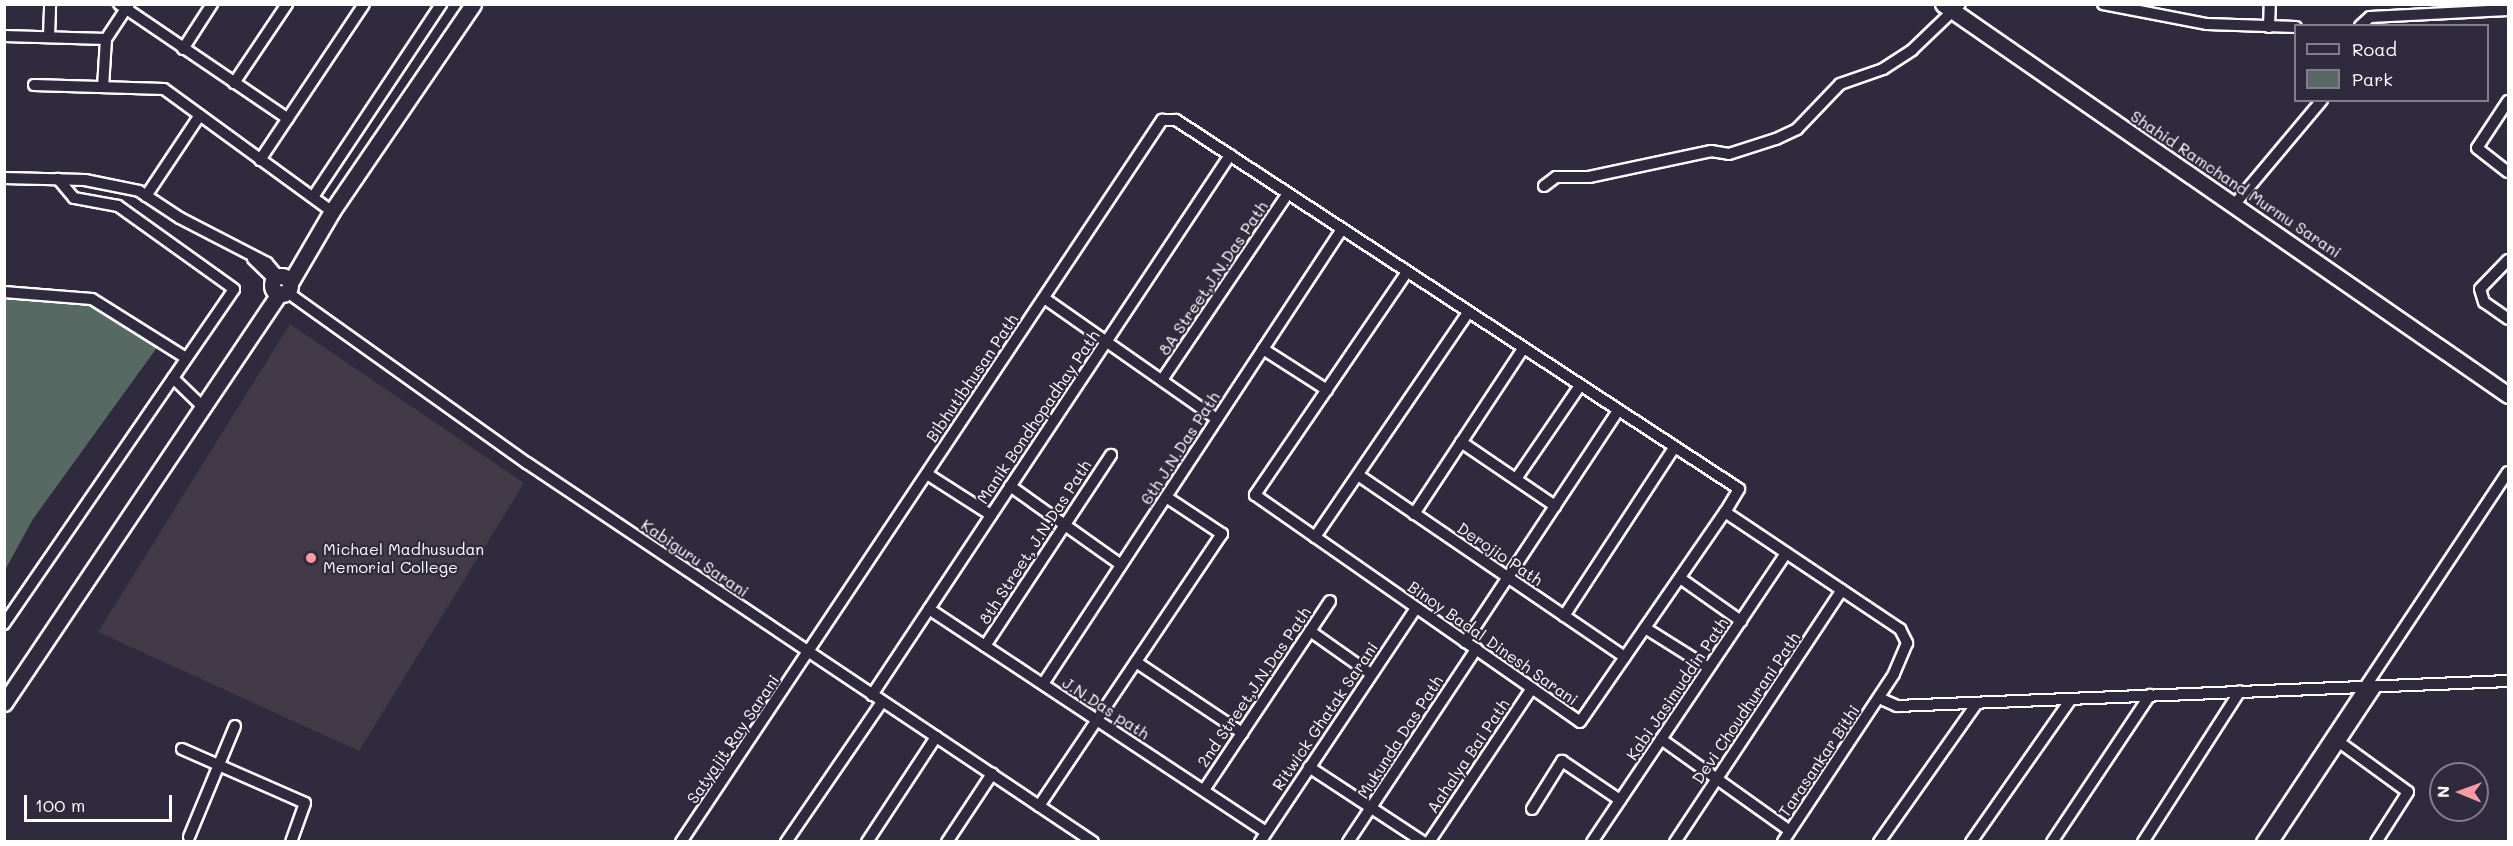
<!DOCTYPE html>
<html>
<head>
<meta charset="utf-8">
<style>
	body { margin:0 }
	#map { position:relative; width:2513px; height:846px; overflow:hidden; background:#2f2a3d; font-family:Mali,sans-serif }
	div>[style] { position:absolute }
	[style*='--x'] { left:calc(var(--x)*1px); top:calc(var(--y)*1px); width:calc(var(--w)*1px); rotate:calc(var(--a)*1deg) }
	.built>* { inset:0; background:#423a46 }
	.green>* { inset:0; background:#566962 }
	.roads { filter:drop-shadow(2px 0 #fff) drop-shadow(-2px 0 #fff) drop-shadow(0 2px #fff) drop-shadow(0 -2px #fff) }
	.street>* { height:10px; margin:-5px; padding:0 5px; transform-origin:5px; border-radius:5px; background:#2f2a3d }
	.secondary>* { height:15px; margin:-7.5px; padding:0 7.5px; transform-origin:7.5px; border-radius:7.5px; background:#2f2a3d }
	.secondary>.ring { margin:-7.5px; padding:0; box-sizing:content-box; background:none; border:15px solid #2f2a3d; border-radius:50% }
	.dots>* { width:16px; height:16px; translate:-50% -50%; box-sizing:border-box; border:3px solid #2f2a3d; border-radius:50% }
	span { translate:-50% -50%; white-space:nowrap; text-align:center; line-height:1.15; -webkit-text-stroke:4.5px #2f2a3d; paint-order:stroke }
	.street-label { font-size:16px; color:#fff }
	.poi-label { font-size:16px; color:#fff }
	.left { translate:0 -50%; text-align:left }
	.frame { position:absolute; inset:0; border:6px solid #fff; pointer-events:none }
	.legend { position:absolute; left:2294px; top:24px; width:195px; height:78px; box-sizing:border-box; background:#2f2a3d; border:2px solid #827f8b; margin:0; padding:8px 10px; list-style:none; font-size:18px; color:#fff }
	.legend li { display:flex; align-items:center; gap:12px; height:30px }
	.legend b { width:30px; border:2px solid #827f8b }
	.north { position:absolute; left:2429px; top:762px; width:60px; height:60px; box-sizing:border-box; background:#2f2a3d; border:2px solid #827f8b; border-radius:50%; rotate:271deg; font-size:16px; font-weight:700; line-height:24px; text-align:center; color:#fff }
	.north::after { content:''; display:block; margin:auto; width:21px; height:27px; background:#ff9aa2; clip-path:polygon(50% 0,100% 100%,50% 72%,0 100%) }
	.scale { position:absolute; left:24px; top:795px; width:148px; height:27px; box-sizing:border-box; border:3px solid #fff; border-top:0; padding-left:8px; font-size:18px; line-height:21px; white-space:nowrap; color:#fff; -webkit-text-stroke:4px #2f2a3d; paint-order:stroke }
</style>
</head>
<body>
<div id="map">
	<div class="built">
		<div style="clip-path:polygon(290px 324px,524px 483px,359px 751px,98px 632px)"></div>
	</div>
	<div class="green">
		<div style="clip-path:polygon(5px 296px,88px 298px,161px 342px,33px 519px,5px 570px)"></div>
	</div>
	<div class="roads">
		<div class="street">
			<div style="--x:119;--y:4;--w:204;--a:34.2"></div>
			<div style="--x:2103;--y:4;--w:106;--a:10.9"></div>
			<div style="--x:2207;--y:24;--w:89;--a:1.9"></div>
			<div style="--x:2360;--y:26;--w:13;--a:-42"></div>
			<div style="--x:2370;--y:17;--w:138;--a:-2.9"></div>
			<div style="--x:2269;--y:27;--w:23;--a:-88"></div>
			<div style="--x:4;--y:36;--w:102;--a:1.7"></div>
			<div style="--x:106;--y:39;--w:42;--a:-56.7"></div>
			<div style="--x:49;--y:37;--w:33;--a:-88"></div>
			<div style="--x:183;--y:49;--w:54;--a:-57.2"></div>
			<div style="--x:234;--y:83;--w:95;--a:-56.1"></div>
			<div style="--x:34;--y:85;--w:130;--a:1.8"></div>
			<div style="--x:164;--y:89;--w:202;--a:36.1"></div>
			<div style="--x:103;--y:87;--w:48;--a:-86.4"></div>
			<div style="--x:2508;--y:101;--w:56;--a:123.4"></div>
			<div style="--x:2477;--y:148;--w:39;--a:38"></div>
			<div style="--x:260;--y:160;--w:187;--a:-56.3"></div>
			<div style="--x:4;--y:178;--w:81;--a:1.4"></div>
			<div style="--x:85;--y:180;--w:55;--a:11.5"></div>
			<div style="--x:139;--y:191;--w:49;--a:33.4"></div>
			<div style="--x:180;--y:218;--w:98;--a:27.3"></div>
			<div style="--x:267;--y:263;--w:17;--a:50"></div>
			<div style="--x:1544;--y:186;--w:15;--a:-37"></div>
			<div style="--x:1556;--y:177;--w:33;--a:0"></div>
			<div style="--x:1589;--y:177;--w:125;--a:-12"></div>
			<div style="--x:1711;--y:151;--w:18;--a:9"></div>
			<div style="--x:1729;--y:154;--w:49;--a:-17.7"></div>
			<div style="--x:1776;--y:139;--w:23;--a:-25"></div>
			<div style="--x:1797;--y:129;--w:62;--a:-46.3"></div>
			<div style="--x:1840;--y:84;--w:46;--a:-19.2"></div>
			<div style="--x:1883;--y:69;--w:35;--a:-33"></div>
			<div style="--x:1912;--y:50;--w:66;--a:-43.8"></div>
			<div style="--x:146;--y:196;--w:97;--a:-56.3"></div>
			<div style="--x:313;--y:197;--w:232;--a:-56.4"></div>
			<div style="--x:2234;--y:205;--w:137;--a:-50"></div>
			<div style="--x:253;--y:259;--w:29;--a:44"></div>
			<div style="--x:2508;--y:260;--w:40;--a:134"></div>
			<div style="--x:2480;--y:289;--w:14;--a:73"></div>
			<div style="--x:2484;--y:302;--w:29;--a:35"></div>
			<div style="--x:1407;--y:272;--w:270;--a:124.3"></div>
			<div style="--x:1255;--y:495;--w:396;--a:34.9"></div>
			<div style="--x:1580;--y:722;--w:255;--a:-55.4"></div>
			<div style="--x:1725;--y:512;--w:211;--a:33.8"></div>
			<div style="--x:1900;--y:629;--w:16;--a:63"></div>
			<div style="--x:1907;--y:643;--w:34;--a:113"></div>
			<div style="--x:1894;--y:674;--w:201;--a:123.5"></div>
			<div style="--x:4;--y:292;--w:88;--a:4.5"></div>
			<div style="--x:92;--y:299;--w:111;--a:32.1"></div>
			<div style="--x:287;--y:292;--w:295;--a:35.5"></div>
			<div style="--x:527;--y:463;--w:681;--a:33.81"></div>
			<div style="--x:1044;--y:298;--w:211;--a:35"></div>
			<div style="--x:1263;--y:349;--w:76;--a:32.6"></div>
			<div style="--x:173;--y:378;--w:43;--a:44.1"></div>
			<div style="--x:1162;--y:380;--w:225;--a:-56"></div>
			<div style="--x:1461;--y:442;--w:114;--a:34.2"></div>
			<div style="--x:927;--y:474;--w:76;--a:32.6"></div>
			<div style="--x:1358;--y:475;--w:323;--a:34.3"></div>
			<div style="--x:1516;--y:479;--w:112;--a:-55.6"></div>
			<div style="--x:1010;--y:486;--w:136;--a:35.4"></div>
			<div style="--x:1414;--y:514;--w:198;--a:-56.6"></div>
			<div style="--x:1315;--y:537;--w:271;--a:-55.7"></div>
			<div style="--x:1680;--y:578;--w:75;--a:35.2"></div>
			<div style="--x:929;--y:609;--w:404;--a:33.5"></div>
			<div style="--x:1564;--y:616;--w:201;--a:-56.8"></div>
			<div style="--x:4;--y:624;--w:406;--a:-55.5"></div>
			<div style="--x:234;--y:289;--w:143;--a:-144.4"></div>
			<div style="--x:118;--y:206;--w:45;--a:-169.7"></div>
			<div style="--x:74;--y:198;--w:25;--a:-130"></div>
			<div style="--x:1645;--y:628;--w:75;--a:32"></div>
			<div style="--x:1310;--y:631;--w:75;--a:35.2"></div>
			<div style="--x:1465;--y:642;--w:276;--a:-56.5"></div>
			<div style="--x:985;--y:646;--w:229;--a:-56.6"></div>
			<div style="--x:1136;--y:662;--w:128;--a:33.8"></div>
			<div style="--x:1043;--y:684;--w:544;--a:-56.69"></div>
			<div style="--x:872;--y:695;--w:648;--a:-56.46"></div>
			<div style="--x:1879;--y:698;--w:20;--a:24"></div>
			<div style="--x:1897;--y:706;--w:612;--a:-2.34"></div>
			<div style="--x:1661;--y:739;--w:158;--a:35.5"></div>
			<div style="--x:2335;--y:739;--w:90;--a:36"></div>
			<div style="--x:2408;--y:792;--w:59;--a:122.6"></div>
			<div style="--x:182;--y:749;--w:134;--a:23.7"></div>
			<div style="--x:305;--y:803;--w:41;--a:109.7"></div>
			<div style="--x:1309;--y:767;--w:136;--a:33.3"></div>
			<div style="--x:1204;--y:790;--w:227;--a:-56.3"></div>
			<div style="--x:1039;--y:806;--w:328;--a:-56.1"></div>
			<div style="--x:1222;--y:534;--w:67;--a:-146.5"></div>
			<div style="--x:1532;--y:809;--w:57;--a:-58"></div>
			<div style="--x:1562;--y:761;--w:70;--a:33.9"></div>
			<div style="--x:189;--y:837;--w:120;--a:-67.5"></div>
			<div style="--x:681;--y:842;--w:868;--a:-56.33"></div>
			<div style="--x:1162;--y:120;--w:14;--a:0"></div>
			<div style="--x:1176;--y:120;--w:673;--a:33.24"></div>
			<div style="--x:1739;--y:489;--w:27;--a:121"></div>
			<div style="--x:786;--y:842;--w:170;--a:-55.6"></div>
			<div style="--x:867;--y:842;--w:126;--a:-56.7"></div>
			<div style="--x:947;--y:842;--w:82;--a:-56.5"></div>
			<div style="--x:1260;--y:842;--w:281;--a:-56.3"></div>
			<div style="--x:1348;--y:842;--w:232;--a:-56.4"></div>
			<div style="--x:1429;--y:842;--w:185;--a:-56.2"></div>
			<div style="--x:1592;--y:842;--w:348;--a:-56.1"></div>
			<div style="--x:1675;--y:842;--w:302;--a:-56.5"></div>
			<div style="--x:1879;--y:842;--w:170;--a:-54.8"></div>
			<div style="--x:1971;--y:842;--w:174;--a:-55"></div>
			<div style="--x:2052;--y:842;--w:177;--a:-56.3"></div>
			<div style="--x:2143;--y:842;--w:179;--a:-57.3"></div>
			<div style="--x:2262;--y:842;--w:444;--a:-56.4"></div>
			<div style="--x:2273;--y:842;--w:186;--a:-56.4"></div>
		</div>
		<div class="secondary">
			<div style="--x:1943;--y:4;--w:687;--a:34.68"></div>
			<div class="ring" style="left:272px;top:276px;width:3px;height:3px"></div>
			<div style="--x:290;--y:283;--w:83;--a:-59.7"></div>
			<div style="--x:332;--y:211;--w:250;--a:-55.7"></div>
			<div style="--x:4;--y:703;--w:494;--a:-56.1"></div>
		</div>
	</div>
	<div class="dots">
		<div style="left:311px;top:558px;background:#ff9aa2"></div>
	</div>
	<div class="street-label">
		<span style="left:2236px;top:184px;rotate:34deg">Shahid Ramchand Murmu Sarani</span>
		<span style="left:1213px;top:278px;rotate:-56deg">8A Street,J.N.Das Path</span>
		<span style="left:972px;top:378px;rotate:-56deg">Bibhutibhusan Path</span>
		<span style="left:1038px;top:417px;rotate:-56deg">Manik Bondhopadhay Path</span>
		<span style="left:1180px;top:448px;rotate:-57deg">6th J.N.Das Path</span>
		<span style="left:1035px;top:542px;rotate:-57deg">8th Street, J.N.Das Path</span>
		<span style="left:1500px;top:554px;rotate:34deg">Derojio Path</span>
		<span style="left:695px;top:558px;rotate:34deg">Kabiguru Sarani</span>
		<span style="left:1493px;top:643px;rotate:35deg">Binoy Badal Dinesh Sarani</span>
		<span style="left:1254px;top:687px;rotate:-56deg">2nd Street,J.N.Das Path</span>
		<span style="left:1677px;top:689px;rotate:-56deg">Kabi Jasimuddin Path</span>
		<span style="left:1106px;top:708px;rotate:33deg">J.N.Das path</span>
		<span style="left:1746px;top:708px;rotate:-56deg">Devi Choudhurani Path</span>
		<span style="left:1325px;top:716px;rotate:-56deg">Ritwick Ghatak Sarani</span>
		<span style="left:1400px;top:737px;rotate:-57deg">Mukunda Das Path</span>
		<span style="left:733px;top:739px;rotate:-56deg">Satyajit Ray Sarani</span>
		<span style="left:1468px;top:756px;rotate:-56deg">Aahalya Bai Path</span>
		<span style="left:1819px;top:761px;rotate:-56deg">Tarasankar Bithi</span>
	</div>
	<div class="poi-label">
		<span class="left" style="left:323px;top:558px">Michael Madhusudan<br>Memorial College</span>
	</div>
	<div class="frame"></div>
	<ul class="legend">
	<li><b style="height:8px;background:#2f2a3d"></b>Road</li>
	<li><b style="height:16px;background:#566962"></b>Park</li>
	</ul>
	<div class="north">N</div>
	<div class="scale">100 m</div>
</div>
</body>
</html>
